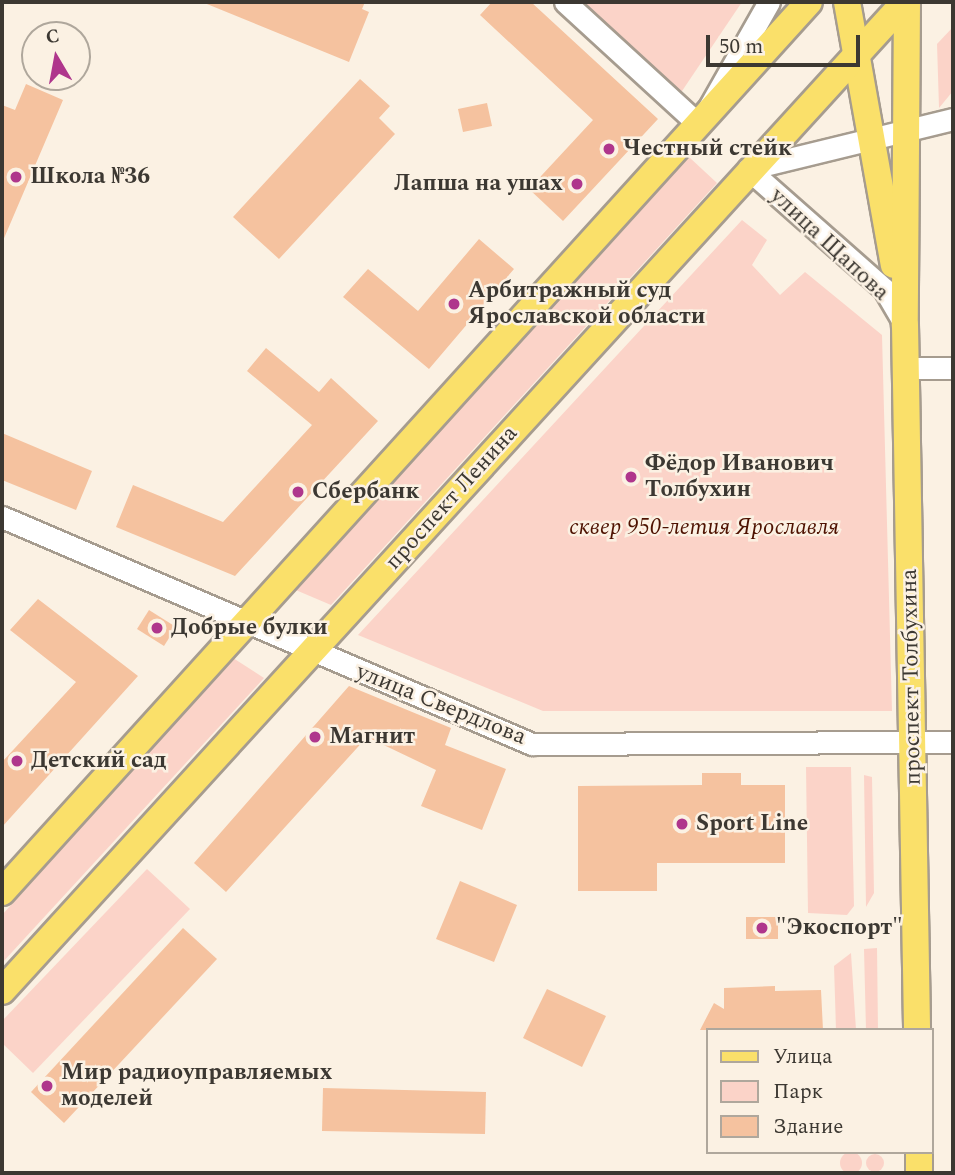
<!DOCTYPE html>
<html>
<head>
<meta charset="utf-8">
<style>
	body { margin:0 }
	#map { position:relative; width:955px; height:1175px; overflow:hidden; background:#fbf1e3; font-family:Spectral,serif }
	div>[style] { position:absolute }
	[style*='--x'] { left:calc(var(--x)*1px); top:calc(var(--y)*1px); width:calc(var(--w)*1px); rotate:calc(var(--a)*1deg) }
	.green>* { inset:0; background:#fbd3c8 }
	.round { border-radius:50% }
	.building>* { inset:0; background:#f5c29f }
	.roads { filter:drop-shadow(2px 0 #a69c8f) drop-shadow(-2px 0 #a69c8f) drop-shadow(0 2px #a69c8f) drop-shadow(0 -2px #a69c8f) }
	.minor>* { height:21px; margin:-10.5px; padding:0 10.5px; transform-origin:10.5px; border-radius:10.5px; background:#fff }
	.major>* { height:26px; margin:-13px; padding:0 13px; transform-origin:13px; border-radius:13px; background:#fae06a }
	.dots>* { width:19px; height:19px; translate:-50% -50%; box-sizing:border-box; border:4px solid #fbf1e3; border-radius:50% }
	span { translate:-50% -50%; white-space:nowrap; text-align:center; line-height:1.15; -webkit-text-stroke:5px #fbf1e3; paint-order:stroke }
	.poi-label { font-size:23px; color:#3c3832; font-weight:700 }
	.left { translate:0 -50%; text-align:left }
	.right { translate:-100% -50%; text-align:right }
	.street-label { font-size:23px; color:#3c3832 }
	.park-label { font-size:23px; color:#4e1201; font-style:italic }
	.frame { position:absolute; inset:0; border:4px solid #3c3832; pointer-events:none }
	.legend { position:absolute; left:706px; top:1028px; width:228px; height:126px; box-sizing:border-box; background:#fbf1e3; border:2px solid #afa79c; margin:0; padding:9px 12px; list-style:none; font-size:21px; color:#3c3832 }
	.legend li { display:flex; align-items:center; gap:14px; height:35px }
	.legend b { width:35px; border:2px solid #afa79c }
	.north { position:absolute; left:21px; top:21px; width:70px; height:70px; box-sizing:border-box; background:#fbf1e3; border:2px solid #afa79c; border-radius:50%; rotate:350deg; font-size:19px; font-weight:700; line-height:28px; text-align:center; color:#3c3832 }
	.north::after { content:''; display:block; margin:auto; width:24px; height:32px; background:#af368c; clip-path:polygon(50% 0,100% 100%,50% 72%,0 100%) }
	.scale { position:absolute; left:706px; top:35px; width:154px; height:32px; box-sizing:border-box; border:4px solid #3c3832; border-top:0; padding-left:9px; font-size:21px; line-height:24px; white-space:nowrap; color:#3c3832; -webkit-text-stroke:5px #fbf1e3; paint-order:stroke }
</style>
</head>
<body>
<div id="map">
	<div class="green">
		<div style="clip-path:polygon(577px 2px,742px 2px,680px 94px)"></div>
		<div style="clip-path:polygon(953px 27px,953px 91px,939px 108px,937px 44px)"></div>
		<div style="clip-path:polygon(689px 157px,717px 183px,331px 605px,291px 588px)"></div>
		<div style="clip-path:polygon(742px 220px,767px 240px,752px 265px,780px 295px,805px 272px,882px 335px,892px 711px,543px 711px,358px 635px)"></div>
		<div style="clip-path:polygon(233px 658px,264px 678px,2px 963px,2px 915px)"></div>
		<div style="clip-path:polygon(806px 767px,851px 767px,854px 906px,847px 915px,808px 913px)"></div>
		<div style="clip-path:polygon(864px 775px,872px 777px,874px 893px,866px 907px)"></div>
		<div style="clip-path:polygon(147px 869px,190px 909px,33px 1073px,2px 1043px,2px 1021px)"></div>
		<div style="clip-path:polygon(877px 948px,878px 1030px,866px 1030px,864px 949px)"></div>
		<div style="clip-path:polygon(851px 953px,856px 1030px,836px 1030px,834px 966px)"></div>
		<div class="round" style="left:840px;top:1152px;width:22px;height:22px"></div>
		<div class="round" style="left:866px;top:1154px;width:18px;height:18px"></div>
	</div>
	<div class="building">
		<div style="clip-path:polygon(202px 2px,365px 2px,362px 9px,369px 12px,349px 62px)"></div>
		<div style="clip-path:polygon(492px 2px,531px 2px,658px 119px,563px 221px,529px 189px,593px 120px,480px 15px)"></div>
		<div style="clip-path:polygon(360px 79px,390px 106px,379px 118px,395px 134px,279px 259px,233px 217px)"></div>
		<div style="clip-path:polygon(26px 84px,63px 100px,2px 243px,2px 105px,15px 110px)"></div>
		<div style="clip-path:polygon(487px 103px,492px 126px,463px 132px,458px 109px)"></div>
		<div style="clip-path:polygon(479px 239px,514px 269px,429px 369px,343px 297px,368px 269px,418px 311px)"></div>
		<div style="clip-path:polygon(266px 348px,319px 392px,331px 378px,378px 421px,235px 576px,116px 527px,133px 485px,223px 522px,312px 425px,247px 371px)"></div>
		<div style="clip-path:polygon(2px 433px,92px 471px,76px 510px,2px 480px)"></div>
		<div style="clip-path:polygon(38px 599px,138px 676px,2px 827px,2px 762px,76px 682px,10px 630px)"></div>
		<div style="clip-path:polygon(149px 610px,176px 627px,164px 646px,137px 629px)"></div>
		<div style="clip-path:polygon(349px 686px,451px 728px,445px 745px,506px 769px,482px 830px,421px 806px,436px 770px,367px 737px,226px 892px,194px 863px)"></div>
		<div style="clip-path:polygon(702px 773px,741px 773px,741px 785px,785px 785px,785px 863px,657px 863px,657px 891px,578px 891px,578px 786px,702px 785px)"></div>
		<div style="clip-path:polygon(460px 881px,517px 905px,494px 962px,436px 939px)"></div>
		<div style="clip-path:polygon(746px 917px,778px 917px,778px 939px,746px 939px)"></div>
		<div style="clip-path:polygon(183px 928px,217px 959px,64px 1123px,31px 1092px)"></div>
		<div style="clip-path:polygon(775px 986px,775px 991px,821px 990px,823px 1030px,700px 1030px,714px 1003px,724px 1009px,724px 988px)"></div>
		<div style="clip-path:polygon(547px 989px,606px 1016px,582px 1067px,523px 1038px)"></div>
		<div style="clip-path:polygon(323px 1088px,486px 1092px,485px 1134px,322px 1131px)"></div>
	</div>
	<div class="roads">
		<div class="minor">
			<div style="--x:565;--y:2;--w:182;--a:42.5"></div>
			<div style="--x:699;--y:125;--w:142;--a:-60.4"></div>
			<div style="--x:748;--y:169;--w:181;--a:41.4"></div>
			<div style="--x:884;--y:289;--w:42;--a:59.7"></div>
			<div style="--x:748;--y:169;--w:211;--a:-13.7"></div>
			<div style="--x:907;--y:368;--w:46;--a:0"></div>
			<div style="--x:2;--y:517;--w:577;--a:23.19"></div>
			<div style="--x:532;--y:744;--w:421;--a:-0.3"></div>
		</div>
		<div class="major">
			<div style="--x:847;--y:2;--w:267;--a:79.9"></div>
			<div style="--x:907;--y:2;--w:323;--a:90.4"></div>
			<div style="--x:905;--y:325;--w:705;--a:89.02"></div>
			<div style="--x:2;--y:892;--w:1201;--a:-47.8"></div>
			<div style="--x:2;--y:991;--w:1335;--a:-47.61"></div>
			<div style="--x:919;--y:1152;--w:21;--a:90"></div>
		</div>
	</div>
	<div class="dots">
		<div style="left:609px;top:149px;background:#af368c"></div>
		<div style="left:16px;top:177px;background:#af368c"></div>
		<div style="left:577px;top:184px;background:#af368c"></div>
		<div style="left:454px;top:304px;background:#af368c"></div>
		<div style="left:631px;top:477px;background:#af368c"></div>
		<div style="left:298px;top:492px;background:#af368c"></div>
		<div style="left:157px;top:628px;background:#af368c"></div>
		<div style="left:315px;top:737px;background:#af368c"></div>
		<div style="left:17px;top:761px;background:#af368c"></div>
		<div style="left:682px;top:824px;background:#af368c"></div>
		<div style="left:762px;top:928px;background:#af368c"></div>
		<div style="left:47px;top:1086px;background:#af368c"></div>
	</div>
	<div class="poi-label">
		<span class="left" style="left:623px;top:149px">Честный стейк</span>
		<span class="left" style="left:30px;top:177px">Школа №36</span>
		<span class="right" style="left:563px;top:184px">Лапша на ушах</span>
		<span class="left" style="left:468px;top:304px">Арбитражный суд<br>Ярославской области</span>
		<span class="left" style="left:645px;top:477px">Фёдор Иванович<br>Толбухин</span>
		<span class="left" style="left:312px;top:492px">Сбербанк</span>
		<span class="left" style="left:171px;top:628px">Добрые булки</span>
		<span class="left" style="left:329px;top:737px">Магнит</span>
		<span class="left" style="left:31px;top:761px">Детский сад</span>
		<span class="left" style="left:696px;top:824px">Sport Line</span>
		<span class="left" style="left:776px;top:928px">"Экоспорт"</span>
		<span class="left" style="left:61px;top:1086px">Мир радиоуправляемых<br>моделей</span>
	</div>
	<div class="street-label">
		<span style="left:829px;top:245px;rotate:43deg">улица Щапова</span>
		<span style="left:452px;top:498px;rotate:-48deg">проспект Ленина</span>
		<span style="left:912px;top:677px;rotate:-91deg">проспект Толбухина</span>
		<span style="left:441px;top:705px;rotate:22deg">улица Свердлова</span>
	</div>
	<div class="park-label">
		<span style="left:704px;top:528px">сквер 950-летия Ярославля</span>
	</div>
	<div class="frame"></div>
	<ul class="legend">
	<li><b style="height:9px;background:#fae06a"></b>Улица</li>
	<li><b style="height:19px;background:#fbd3c8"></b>Парк</li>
	<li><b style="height:19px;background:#f5c29f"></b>Здание</li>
	</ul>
	<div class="north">С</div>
	<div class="scale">50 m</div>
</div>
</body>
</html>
